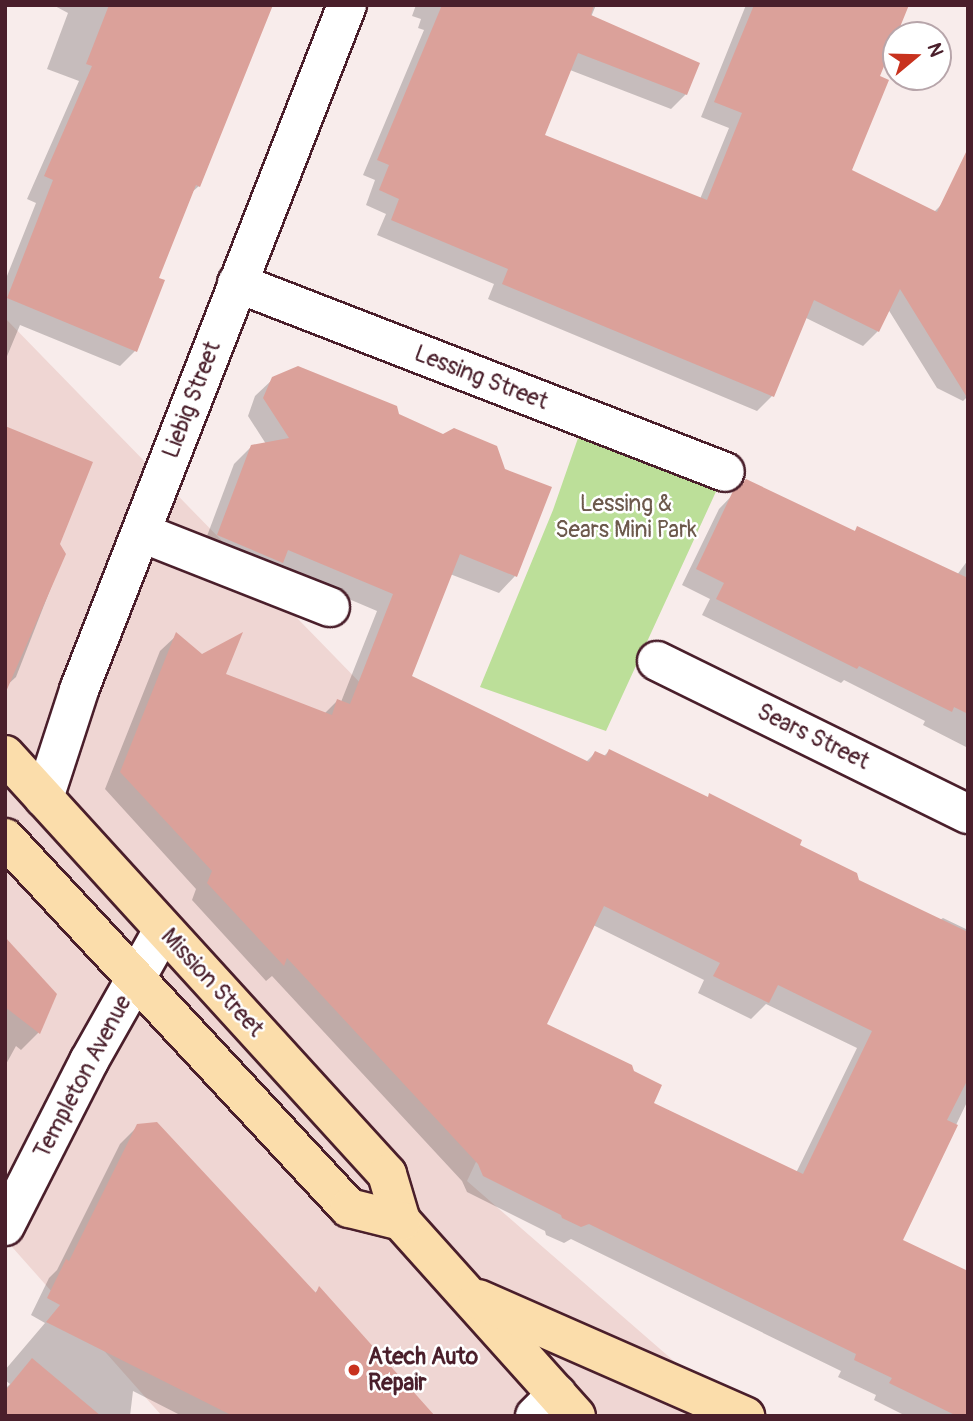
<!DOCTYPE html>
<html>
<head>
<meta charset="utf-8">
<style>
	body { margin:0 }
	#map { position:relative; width:973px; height:1421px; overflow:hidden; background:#f8eceb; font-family:Pangolin,sans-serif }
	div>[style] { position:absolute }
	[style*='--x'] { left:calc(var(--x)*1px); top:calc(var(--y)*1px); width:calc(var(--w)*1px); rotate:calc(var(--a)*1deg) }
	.built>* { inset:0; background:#efd6d3 }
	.green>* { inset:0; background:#bcdf99 }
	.shadow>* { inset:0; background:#0003 }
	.building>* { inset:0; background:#dba19a }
	.roads { filter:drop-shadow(2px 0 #4a1f2b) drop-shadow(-2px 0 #4a1f2b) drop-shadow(0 2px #4a1f2b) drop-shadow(0 -2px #4a1f2b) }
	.minor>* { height:38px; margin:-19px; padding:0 19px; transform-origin:19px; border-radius:19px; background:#fff }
	.major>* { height:38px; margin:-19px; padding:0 19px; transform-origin:19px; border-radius:19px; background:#fbddab }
	.dots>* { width:19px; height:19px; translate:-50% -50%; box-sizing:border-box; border:4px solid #fff; border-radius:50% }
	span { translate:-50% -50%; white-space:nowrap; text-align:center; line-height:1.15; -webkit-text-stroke:5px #fff; paint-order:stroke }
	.street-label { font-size:23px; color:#4a1f2b }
	.park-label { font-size:23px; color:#6c594c }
	.poi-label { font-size:23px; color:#4a1f2b; font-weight:700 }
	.left { translate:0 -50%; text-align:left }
	.frame { position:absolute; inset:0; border:7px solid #4a1f2b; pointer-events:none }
	.north { position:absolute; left:882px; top:21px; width:70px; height:70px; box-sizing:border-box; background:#fff; border:2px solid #b7a5aa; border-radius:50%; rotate:71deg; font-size:19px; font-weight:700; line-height:28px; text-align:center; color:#4a1f2b }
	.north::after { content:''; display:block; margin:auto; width:24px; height:32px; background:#c8321e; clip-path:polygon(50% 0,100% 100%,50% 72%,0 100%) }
</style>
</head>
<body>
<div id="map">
	<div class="built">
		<div style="clip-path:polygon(5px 318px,590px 919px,467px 1181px,737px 1416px,162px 1416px,5px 1239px)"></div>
	</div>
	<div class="green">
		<div style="clip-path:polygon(585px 418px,725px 472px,606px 731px,480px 687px,553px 510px)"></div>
	</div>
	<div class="shadow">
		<div style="clip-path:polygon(53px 5px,271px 5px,199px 186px,191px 193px,157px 279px,135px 351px,120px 366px,20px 325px,5px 361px,5px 281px,36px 203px,27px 199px,79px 81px,47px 69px,68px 13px)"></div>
		<div style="clip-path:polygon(416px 5px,596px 5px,591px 17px,686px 94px,671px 109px,570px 70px,543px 136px,700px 199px,729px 128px,701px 117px,746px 5px,907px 5px,878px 77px,850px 171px,934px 212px,943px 203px,968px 396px,963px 401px,937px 388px,888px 309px,878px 331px,863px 346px,804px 317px,772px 396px,757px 411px,488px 299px,494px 284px,377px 235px,386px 214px,366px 205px,375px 180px,363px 175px,424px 30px,418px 28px,421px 19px,412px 16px)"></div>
		<div style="clip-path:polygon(evenodd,273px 379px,398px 416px,515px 576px,499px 593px,450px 574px,410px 676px,586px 762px,595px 753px,603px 757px,609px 751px,797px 846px,858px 881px,940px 920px,943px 918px,968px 930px,968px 1100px,901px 1240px,968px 1416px,906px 1416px,874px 1400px,876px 1395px,838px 1377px,841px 1371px,571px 1239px,564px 1243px,546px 1235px,545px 1231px,467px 1192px,462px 1181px,272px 976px,266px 981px,192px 900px,196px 889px,105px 789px,160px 651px,177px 635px,224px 675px,324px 714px,337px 701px,341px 702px,377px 611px,276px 568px,201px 552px,234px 464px,251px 447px,266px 444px,248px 416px,255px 396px,273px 379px,593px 925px,704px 980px,698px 993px,751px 1019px,766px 1004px,857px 1048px,796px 1173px,651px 1103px,544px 1024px,593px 925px)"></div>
		<div style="clip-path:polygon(746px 481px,853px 533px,858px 528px,957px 575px,968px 560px,968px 748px,923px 725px,925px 721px,844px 680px,841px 683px,702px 615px,710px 599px,682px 585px,719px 509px)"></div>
		<div style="clip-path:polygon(58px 544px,64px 554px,16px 677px,5px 687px)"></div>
		<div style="clip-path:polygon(5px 941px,55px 995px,38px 1033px,21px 1050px,16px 1046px,5px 1066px)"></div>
		<div style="clip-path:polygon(138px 1126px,314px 1294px,319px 1289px,414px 1416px,182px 1416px,133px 1391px,130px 1416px,5px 1416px,5px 1389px,10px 1384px,5px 1380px,5px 1370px,45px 1323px,31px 1315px,49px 1278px,57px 1270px,120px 1144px)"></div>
	</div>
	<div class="building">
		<div style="clip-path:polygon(109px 5px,273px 5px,200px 187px,196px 185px,159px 278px,165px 280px,137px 352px,7px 298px,53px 180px,44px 176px,92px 66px,86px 64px)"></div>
		<div style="clip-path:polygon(442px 5px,594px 5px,591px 15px,700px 63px,687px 95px,578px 53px,545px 135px,707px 200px,742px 113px,714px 102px,754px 5px,909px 5px,880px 76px,889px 80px,852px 170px,937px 212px,968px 148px,968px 399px,900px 289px,879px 332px,814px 300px,774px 397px,502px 284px,508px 269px,391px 220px,399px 199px,379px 190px,389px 165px,377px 160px)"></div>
		<div style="clip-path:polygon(evenodd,298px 366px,397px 406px,399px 414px,443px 434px,454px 428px,497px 446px,505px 469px,552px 487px,517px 577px,460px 554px,412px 676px,589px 762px,595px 751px,606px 756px,609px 749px,708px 797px,709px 793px,802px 840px,800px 845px,857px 873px,859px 880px,968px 932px,968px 1079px,947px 1120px,958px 1125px,903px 1240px,968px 1271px,968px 1416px,957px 1416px,889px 1383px,892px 1378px,854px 1360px,856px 1354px,589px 1224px,581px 1227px,562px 1218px,561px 1215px,483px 1176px,478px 1164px,287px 958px,284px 966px,207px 883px,212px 871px,120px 772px,176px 632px,202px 654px,243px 632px,226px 674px,332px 715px,337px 699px,350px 704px,393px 594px,288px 550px,283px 563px,217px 535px,251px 445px,289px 438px,263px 398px,272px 377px,298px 366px,604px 906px,720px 963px,713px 976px,769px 1003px,778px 985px,872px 1031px,803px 1174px,654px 1103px,662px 1085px,634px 1071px,632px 1065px,547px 1024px,604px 906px)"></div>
		<div style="clip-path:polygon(5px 426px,93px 462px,60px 544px,66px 554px,5px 694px)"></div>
		<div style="clip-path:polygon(746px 479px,855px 531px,857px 526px,968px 578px,968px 714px,954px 707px,952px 712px,859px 666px,857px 669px,716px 599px,724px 583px,696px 569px,733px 491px)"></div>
		<div style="clip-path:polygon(5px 937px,57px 994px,40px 1034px,5px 1007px)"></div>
		<div style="clip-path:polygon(157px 1122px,316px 1293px,319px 1286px,435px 1416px,233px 1416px,46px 1322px,60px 1305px,47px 1298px,66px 1259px,69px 1261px,137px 1124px)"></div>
		<div style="clip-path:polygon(32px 1358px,101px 1416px,5px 1416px,5px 1391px)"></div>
	</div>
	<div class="roads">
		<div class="minor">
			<div style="--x:237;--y:283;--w:523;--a:21.17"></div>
			<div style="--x:142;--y:533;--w:202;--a:21.5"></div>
			<div style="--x:657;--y:661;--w:347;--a:26.2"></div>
			<div style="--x:44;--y:798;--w:114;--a:-72"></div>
			<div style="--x:79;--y:690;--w:736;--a:-68.63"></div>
			<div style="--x:5;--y:1226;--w:185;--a:-63"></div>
			<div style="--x:89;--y:1061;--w:150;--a:-60.5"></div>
			<div style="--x:535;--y:1416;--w:31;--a:-45"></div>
		</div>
		<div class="major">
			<div style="--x:5;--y:755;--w:567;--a:47.64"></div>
			<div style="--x:387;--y:1174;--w:49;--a:73.4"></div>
			<div style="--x:401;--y:1221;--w:262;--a:48.1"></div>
			<div style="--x:5;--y:838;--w:505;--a:47.09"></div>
			<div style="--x:349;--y:1208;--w:54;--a:14"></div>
			<div style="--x:478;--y:1299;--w:292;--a:23.7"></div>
		</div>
	</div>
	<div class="dots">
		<div style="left:354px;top:1370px;background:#c8321e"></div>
	</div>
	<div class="street-label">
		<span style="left:481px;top:378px;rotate:21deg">Lessing Street</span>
		<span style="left:192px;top:400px;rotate:-69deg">Liebig Street</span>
		<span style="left:813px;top:737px;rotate:26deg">Sears Street</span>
		<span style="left:212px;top:983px;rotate:47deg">Mission Street</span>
		<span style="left:83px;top:1077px;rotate:-62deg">Templeton Avenue</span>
	</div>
	<div class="park-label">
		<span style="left:626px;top:517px">Lessing &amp;<br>Sears Mini Park</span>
	</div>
	<div class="poi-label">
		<span class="left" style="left:368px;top:1370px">Atech Auto<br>Repair</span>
	</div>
	<div class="frame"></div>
	<div class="north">N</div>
</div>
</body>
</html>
